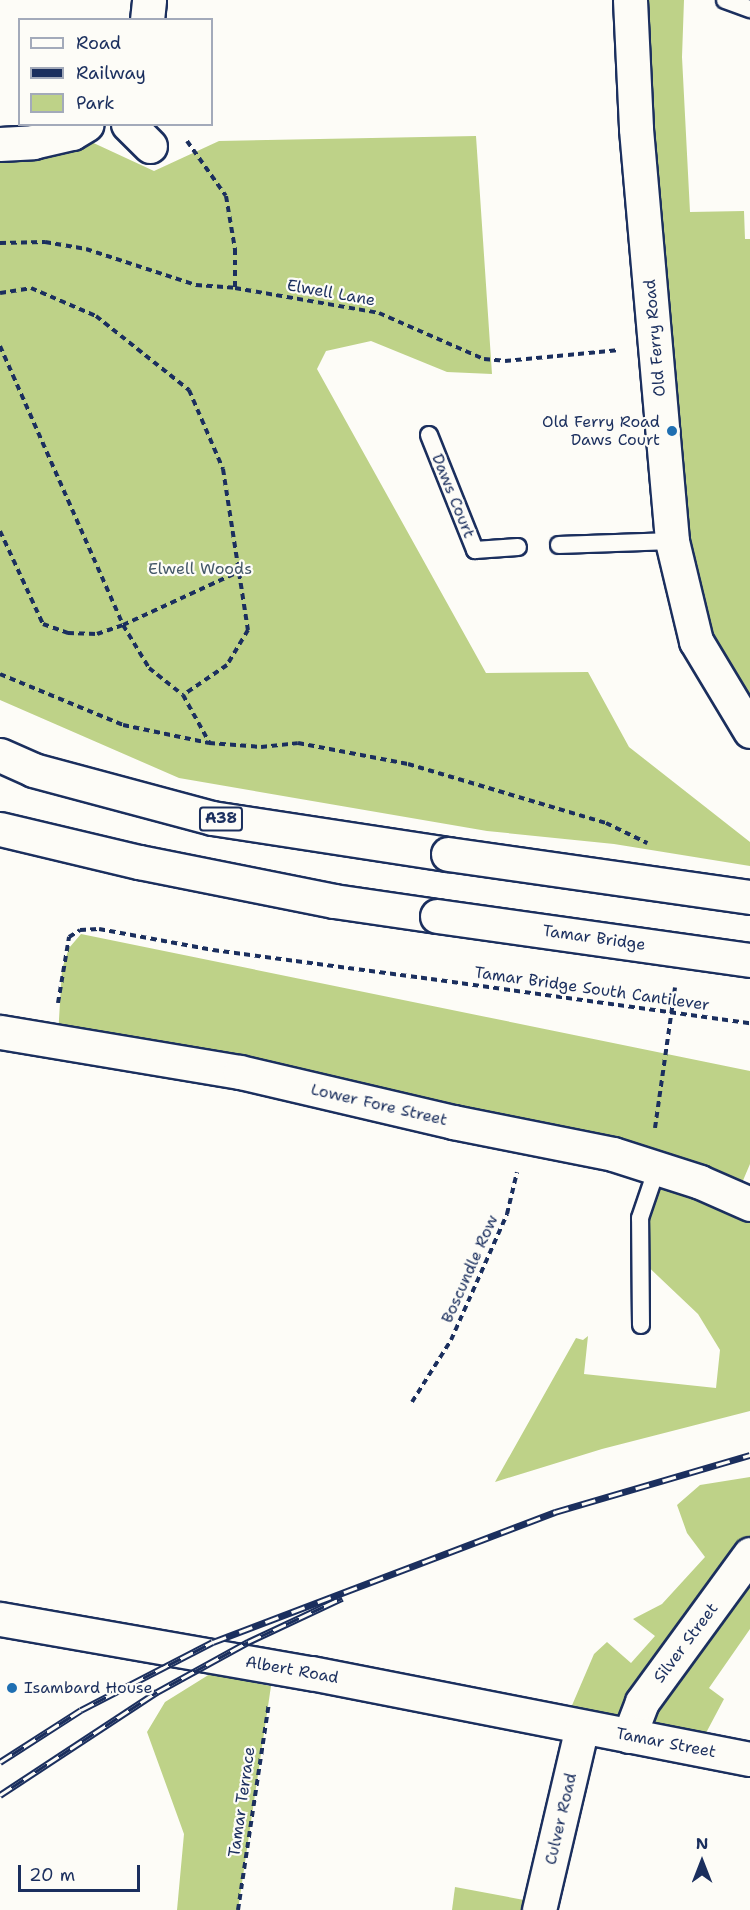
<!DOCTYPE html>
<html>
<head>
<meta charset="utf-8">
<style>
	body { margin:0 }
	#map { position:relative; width:750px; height:1910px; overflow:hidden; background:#fdfcf7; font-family:"Shantell Sans",sans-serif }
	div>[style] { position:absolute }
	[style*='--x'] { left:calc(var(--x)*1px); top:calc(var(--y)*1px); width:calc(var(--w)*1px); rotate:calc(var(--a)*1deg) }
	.green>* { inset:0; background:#bed288 }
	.path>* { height:4px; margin-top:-2px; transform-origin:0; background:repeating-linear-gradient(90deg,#1b2f5e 0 6px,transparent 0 10.5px) }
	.roads { filter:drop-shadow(2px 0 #1b2f5e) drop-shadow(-2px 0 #1b2f5e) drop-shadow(0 2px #1b2f5e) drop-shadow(0 -2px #1b2f5e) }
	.service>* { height:16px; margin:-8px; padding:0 8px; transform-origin:8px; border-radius:8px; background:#fdfcf7 }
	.minor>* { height:33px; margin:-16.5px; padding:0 16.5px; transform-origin:16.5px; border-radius:16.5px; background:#fdfcf7 }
	.trunk>* { height:33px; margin:-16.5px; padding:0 16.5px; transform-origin:16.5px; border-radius:16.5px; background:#fdfcf7 }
	.rail>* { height:7px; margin-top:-3.5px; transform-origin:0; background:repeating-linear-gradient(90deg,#fdfcf7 0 14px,#1b2f5e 0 28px); box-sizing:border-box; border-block:2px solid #1b2f5e }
	.path-bridge>* { height:4px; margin-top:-2px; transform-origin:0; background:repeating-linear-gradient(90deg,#1b2f5e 0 6px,transparent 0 10.5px) }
	.bridges { filter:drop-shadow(2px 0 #1b2f5e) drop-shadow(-2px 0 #1b2f5e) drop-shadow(0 2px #1b2f5e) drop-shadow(0 -2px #1b2f5e) }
	.trunk-bridge>* { height:33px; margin:-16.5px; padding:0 16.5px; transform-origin:16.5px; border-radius:16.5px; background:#fdfcf7 }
	.dots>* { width:16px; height:16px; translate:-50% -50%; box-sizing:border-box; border:3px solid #fdfcf7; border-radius:50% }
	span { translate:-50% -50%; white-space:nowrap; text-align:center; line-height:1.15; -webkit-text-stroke:4.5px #fdfcf7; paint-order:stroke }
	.shield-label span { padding:2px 4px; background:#fdfcf7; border:2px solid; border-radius:4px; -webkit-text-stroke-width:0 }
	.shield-label { font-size:15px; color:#1b2f5e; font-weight:700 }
	.street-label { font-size:16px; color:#1b2f5e }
	.poi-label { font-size:16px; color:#1b2f5e }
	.right { translate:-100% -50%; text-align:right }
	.left { translate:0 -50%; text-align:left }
	.park-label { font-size:16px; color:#445868 }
	.legend { position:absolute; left:18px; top:18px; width:195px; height:108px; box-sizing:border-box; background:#fdfcf7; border:2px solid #a3aaba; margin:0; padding:8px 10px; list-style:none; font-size:18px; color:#1b2f5e }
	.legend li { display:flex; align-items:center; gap:12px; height:30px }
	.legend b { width:30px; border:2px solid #a3aaba }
	.north { position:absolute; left:672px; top:1832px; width:60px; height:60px; -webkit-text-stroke:4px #fdfcf7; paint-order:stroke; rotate:0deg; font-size:16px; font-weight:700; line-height:24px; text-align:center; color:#1b2f5e }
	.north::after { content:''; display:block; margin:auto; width:21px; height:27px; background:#1b2f5e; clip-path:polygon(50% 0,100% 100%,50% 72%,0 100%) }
	.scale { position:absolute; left:18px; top:1865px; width:122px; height:27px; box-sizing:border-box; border:3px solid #1b2f5e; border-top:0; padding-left:8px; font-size:18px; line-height:21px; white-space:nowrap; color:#1b2f5e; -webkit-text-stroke:4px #fdfcf7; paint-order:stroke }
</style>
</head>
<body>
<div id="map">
	<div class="green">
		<div style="clip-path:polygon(630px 0,684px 0,682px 57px,690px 212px,744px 211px,745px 239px,750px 239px,750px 723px,700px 647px)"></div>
		<div style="clip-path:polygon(72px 133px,154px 171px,219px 141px,476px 136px,492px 374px,447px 372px,371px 341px,326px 351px,317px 369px,486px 673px,588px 672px,629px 747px,750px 842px,750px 866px,614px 844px,487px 831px,179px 778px,0 700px,0 144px)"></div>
		<div style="clip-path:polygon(81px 934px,750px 1071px,750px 1164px,736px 1197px,750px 1204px,750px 1411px,602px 1449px,495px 1482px,576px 1338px,583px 1340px,588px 1336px,584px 1374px,716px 1388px,720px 1350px,698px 1314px,640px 1259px,657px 1168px,58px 1036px,62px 969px,69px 948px)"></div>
		<div style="clip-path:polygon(750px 1477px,750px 1629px,709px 1688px,724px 1699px,698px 1748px,564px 1724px,594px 1654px,607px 1642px,631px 1663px,655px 1636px,633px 1619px,662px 1604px,705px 1557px,687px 1533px,677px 1505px,700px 1485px)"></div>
		<div style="clip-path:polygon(210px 1674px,271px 1686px,238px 1910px,177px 1910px,184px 1834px,147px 1732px,165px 1702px)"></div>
		<div style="clip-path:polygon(455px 1887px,540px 1903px,539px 1910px,452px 1910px)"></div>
	</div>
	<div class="path">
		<div style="--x:187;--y:141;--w:67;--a:54.7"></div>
		<div style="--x:226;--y:196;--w:54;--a:80.4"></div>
		<div style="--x:235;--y:249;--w:39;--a:90"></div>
		<div style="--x:0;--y:243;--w:45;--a:-1.3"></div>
		<div style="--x:45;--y:242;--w:42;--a:9.7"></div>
		<div style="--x:86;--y:249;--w:116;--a:18.1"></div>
		<div style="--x:196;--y:285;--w:39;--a:4"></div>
		<div style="--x:235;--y:288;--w:146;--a:9.8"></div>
		<div style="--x:379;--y:313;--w:115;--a:23.7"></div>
		<div style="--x:484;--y:359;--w:21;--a:5"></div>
		<div style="--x:505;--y:361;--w:115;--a:-5.5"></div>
		<div style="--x:0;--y:293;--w:31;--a:-9"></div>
		<div style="--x:31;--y:288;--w:71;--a:23.3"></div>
		<div style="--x:96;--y:316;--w:119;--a:38.5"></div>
		<div style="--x:189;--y:390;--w:86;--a:66.7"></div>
		<div style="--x:223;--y:469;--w:163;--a:81.2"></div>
		<div style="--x:248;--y:630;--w:41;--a:121"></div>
		<div style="--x:227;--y:665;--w:53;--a:145.7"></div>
		<div style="--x:0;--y:346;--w:305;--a:66.2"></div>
		<div style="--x:123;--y:625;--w:50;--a:58.8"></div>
		<div style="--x:149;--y:668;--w:43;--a:38.5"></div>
		<div style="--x:183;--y:695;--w:54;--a:61"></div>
		<div style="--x:0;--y:531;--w:102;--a:65.2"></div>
		<div style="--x:43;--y:624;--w:27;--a:20"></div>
		<div style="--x:68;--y:633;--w:29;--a:2"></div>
		<div style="--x:97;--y:634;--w:28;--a:-19"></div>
		<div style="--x:123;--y:625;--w:127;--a:-24.7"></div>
		<div style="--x:0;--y:674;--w:133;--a:22.5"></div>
		<div style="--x:123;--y:725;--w:88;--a:11.8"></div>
		<div style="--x:209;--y:743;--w:52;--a:4.4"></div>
		<div style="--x:261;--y:747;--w:37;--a:-6"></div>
		<div style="--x:298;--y:743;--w:112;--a:10.8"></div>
		<div style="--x:408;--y:764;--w:207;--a:16.6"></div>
		<div style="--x:606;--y:823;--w:46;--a:26"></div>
		<div style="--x:58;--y:1003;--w:67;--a:-80.5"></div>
		<div style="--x:69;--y:937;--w:13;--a:-32"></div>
		<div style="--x:80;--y:930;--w:19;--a:-3"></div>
		<div style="--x:99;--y:929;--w:116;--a:10.4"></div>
		<div style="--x:213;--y:950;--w:220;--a:7.6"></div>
		<div style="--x:655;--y:1128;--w:142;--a:-81.9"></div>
		<div style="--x:412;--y:1402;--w:73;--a:-57.8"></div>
		<div style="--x:451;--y:1340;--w:138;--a:-66"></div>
		<div style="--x:507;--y:1214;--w:43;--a:-76.6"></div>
		<div style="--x:238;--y:1910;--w:209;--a:-81.5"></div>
	</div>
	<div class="roads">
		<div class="service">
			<div style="--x:725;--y:0;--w:27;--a:20"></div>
			<div style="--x:429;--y:435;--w:124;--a:68.2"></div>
			<div style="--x:475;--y:550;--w:43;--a:-4"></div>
			<div style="--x:559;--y:545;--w:113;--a:-2"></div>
			<div style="--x:641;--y:1325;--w:107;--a:-90.5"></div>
			<div style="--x:640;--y:1218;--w:53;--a:-71.2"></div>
		</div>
		<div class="minor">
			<div style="--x:630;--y:0;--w:129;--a:87.3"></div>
			<div style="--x:636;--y:129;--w:414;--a:85"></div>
			<div style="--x:672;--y:541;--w:103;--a:76.5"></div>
			<div style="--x:696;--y:641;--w:105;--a:59"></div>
			<div style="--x:147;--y:20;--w:20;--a:-84"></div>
			<div style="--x:128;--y:124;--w:31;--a:45"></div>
			<div style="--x:0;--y:144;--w:33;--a:-3"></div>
			<div style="--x:33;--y:142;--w:40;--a:-13"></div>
			<div style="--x:72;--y:133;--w:17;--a:-31"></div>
			<div style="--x:0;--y:1032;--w:243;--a:9.5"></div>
			<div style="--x:240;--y:1072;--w:219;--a:13.2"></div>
			<div style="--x:453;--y:1122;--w:163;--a:11.3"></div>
			<div style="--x:613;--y:1154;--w:91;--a:17.8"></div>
			<div style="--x:700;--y:1182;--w:55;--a:23.7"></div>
			<div style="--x:0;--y:1619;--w:316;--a:9.9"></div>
			<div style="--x:311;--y:1673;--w:447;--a:11.1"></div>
			<div style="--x:629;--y:1736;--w:36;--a:-69"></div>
			<div style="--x:642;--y:1702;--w:183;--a:-53.9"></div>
			<div style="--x:539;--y:1910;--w:188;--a:-76.8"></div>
		</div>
		<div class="trunk">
			<div style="--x:0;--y:755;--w:36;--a:24"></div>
			<div style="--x:33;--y:770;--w:185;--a:15"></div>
			<div style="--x:212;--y:818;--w:239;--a:8.7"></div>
			<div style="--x:0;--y:829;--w:143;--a:13.4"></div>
			<div style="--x:139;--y:862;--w:199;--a:11.3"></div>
			<div style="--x:334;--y:901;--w:104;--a:8.3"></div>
		</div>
	</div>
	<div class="rail">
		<div style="--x:0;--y:1762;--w:96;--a:-32.7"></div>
		<div style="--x:81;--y:1710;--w:148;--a:-27.3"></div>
		<div style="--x:213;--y:1642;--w:366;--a:-20.8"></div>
		<div style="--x:555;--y:1512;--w:203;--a:-16.3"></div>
		<div style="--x:0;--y:1795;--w:188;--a:-33.3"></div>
		<div style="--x:157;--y:1692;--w:104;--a:-28.8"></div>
		<div style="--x:248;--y:1642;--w:104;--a:-25.1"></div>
	</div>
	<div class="path-bridge">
		<div style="--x:431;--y:979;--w:322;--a:7.9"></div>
	</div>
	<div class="bridges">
		<div class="trunk-bridge">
			<div style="--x:448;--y:854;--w:305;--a:8.1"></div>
			<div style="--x:437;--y:916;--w:316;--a:8"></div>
		</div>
	</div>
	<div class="dots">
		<div style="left:672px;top:431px;background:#1f6fb2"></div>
		<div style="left:12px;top:1688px;background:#1f6fb2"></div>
	</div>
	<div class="shield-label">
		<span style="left:221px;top:819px">A38</span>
	</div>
	<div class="street-label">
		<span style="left:331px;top:293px;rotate:10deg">Elwell Lane</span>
		<span style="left:655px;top:338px;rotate:-95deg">Old Ferry Road</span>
		<span style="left:453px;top:496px;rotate:68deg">Daws Court</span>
		<span style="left:594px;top:938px;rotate:8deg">Tamar Bridge</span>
		<span style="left:592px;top:989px;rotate:8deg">Tamar Bridge South Cantilever</span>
		<span style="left:379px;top:1105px;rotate:13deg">Lower Fore Street</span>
		<span style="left:470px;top:1269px;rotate:-66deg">Boscundle Row</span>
		<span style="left:686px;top:1643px;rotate:-53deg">Silver Street</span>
		<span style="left:292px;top:1670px;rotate:10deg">Albert Road</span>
		<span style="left:666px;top:1743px;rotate:11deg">Tamar Street</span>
		<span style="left:242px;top:1802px;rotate:-82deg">Tamar Terrace</span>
		<span style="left:561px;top:1819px;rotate:-77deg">Culver Road</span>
	</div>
	<div class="poi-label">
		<span class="right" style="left:660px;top:431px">Old Ferry Road<br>Daws Court</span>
		<span class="left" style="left:24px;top:1688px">Isambard House</span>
	</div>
	<div class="park-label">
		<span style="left:200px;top:569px">Elwell Woods</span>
	</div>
	<ul class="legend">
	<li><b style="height:8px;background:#fdfcf7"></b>Road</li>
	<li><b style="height:8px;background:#1b2f5e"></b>Railway</li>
	<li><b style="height:16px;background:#bed288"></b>Park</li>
	</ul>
	<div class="north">N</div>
	<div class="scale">20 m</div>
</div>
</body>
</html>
